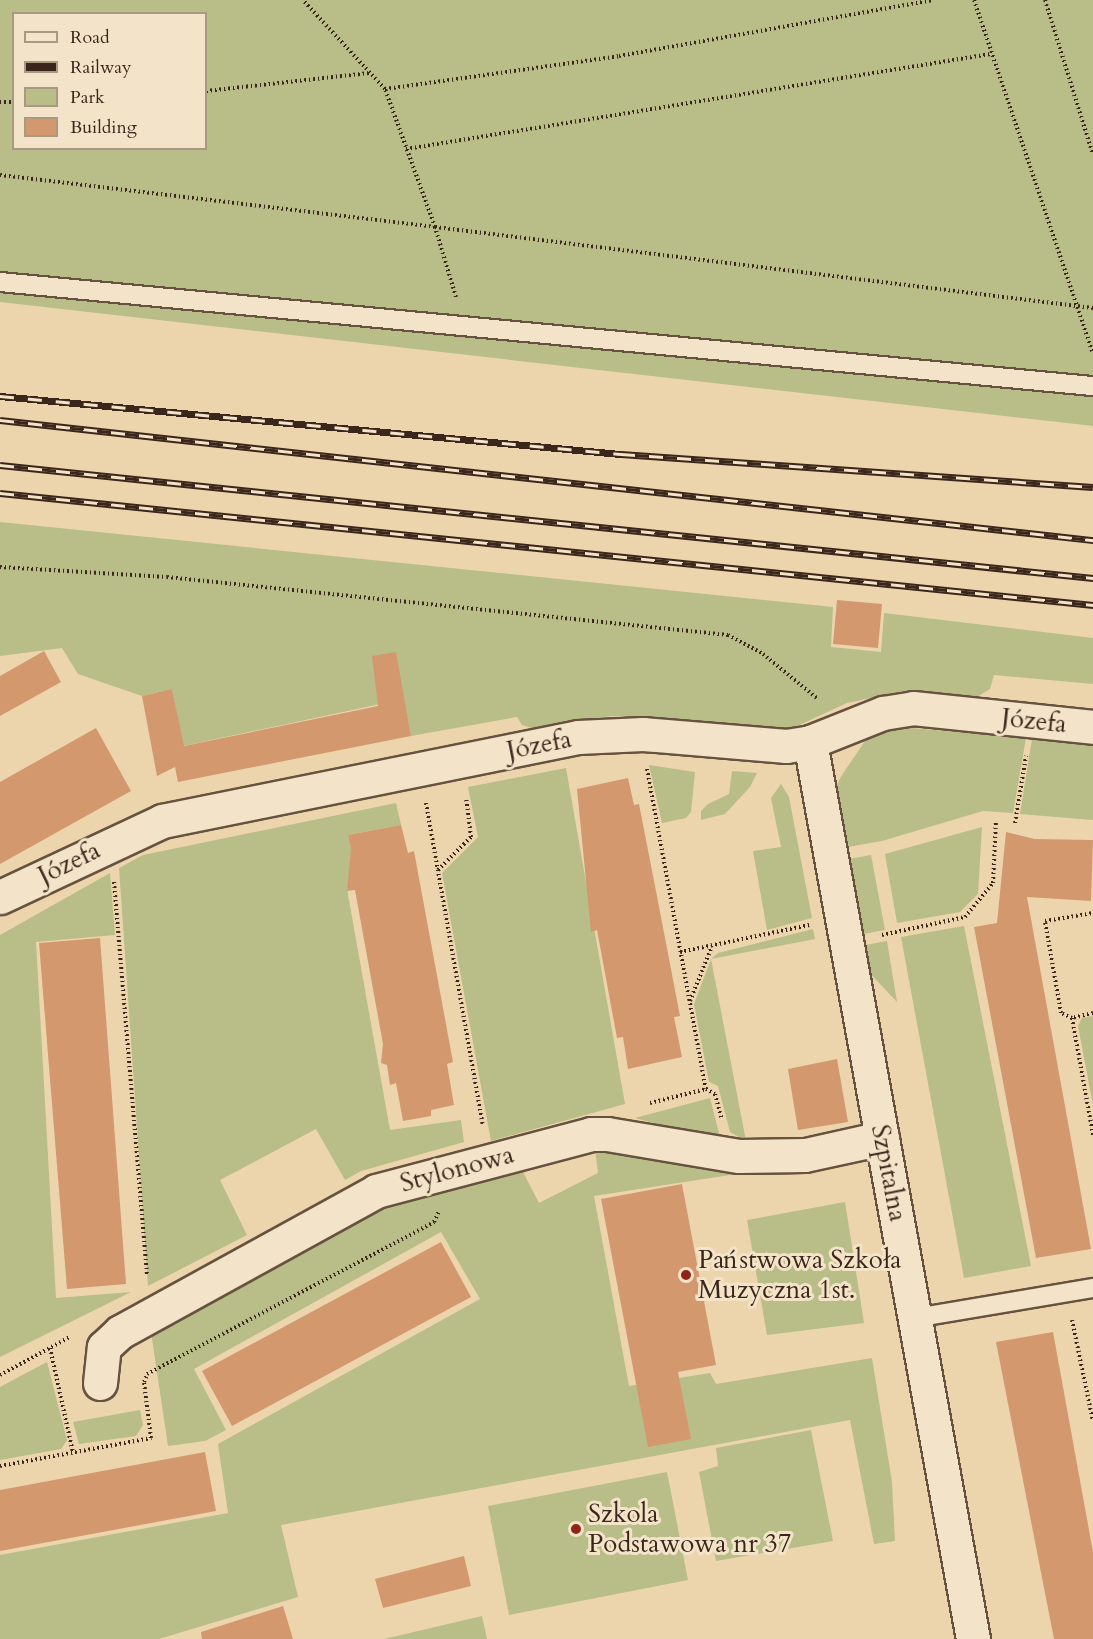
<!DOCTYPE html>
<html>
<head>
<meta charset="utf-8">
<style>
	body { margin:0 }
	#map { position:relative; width:1093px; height:1639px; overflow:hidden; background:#ecd5ac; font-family:Cardo,serif }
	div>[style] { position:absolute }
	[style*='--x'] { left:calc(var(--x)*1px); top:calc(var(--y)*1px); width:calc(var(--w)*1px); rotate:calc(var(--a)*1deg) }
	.green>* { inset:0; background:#b9bd88 }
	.building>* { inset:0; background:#d4986e }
	.path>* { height:4px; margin-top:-2px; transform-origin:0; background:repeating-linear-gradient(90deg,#3b261b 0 1.5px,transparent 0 4.5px) }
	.roads { filter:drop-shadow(2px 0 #67523f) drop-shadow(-2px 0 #67523f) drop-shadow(0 2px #67523f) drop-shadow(0 -2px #67523f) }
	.lane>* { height:18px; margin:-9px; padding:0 9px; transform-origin:9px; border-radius:9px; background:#f3e4c9 }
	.street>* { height:33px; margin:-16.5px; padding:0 16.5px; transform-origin:16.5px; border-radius:16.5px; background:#f3e4c9 }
	.rail>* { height:7px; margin-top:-3.5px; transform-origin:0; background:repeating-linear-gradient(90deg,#f3e4c9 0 14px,#3b261b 0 28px); box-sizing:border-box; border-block:2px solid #3b261b }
	.dots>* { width:16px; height:16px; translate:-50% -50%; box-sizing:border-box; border:3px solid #f3e4c9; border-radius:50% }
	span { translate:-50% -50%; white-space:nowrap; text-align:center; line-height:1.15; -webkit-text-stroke:6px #f3e4c9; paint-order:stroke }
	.street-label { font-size:26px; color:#3b261b }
	.poi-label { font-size:26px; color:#3b261b }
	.left { translate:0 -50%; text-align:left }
	.legend { position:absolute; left:12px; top:12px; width:195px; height:138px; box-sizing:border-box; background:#f3e4c9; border:2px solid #a99883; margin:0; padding:8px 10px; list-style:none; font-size:18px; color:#3b261b }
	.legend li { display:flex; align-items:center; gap:12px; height:30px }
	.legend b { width:30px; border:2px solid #a99883 }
</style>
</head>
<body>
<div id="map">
	<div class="green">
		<div style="clip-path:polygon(evenodd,0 0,1093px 0,1093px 426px,0 302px,0 0,14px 14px,206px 14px,206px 148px,14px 148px,14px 14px)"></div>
		<div style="clip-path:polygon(0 522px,833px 607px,831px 647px,881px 652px,884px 613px,1093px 638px,1093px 684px,994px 675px,990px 689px,977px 697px,903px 691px,847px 703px,795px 727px,773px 729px,612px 716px,532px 728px,522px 725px,517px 717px,411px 736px,404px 699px,183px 746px,172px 689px,142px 696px,78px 674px,62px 648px,0 656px)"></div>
		<div style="clip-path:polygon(899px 727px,1026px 738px,1013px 813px,983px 811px,882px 841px,842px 848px,835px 790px,840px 778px,867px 738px)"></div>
		<div style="clip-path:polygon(1032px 739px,1093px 745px,1093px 820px,1020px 814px)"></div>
		<div style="clip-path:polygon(649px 765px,695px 772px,691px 812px,686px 818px,662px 823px)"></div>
		<div style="clip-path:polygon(566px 768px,625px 1104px,491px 1141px,442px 873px,478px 837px,468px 787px)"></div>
		<div style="clip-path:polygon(732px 771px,757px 773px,750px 787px,725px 814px,701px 820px,701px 811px,708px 804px,729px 794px)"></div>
		<div style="clip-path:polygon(781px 784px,789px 797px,812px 918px,767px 930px,753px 851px,781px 847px,771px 798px)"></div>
		<div style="clip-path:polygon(396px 803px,401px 825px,348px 835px,356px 870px,347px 889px,390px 1130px,461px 1120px,464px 1142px,361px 1171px,345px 1180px,316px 1129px,220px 1180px,247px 1235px,148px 1286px,119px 868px,143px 855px)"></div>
		<div style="clip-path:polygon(982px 827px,978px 894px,960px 912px,897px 923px,885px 854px)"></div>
		<div style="clip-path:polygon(871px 855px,885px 930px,858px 935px,844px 860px)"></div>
		<div style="clip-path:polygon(110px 873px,115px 935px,36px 942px,56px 1298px,131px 1292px,0 1357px,0 935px)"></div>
		<div style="clip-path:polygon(964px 926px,1031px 1266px,964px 1278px,901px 937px)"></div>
		<div style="clip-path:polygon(813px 929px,815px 939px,711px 959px,746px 1141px,730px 1132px,718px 1086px,709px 1082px,694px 1004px,711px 959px,718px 953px)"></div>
		<div style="clip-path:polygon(887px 941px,897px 1002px,866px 969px,860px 946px)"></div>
		<div style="clip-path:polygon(1093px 1016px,1093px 1105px,1078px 1026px,1082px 1018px)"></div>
		<div style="clip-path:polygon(710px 1098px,721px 1141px,635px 1118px)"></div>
		<div style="clip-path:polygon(595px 1149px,808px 1163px,594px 1196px,629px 1386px,710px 1373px,716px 1384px,872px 1358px,892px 1482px,895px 1541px,874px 1544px,850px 1420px,281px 1525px,298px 1597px,159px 1639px,0 1639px,0 1555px,228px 1513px,218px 1444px,480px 1299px,441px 1232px,194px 1369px,226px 1430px,205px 1441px,168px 1446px,151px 1332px,394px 1203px,523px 1172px,539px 1203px,598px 1173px)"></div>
		<div style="clip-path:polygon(845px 1202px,864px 1323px,767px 1335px,747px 1220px)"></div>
		<div style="clip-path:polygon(47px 1362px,67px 1440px,61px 1449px,0 1460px,0 1387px)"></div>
		<div style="clip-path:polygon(140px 1410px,143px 1425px,136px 1436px,79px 1444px,73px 1422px)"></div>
		<div style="clip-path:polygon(811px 1430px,833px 1541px,716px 1561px,699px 1472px,718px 1466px,716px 1448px)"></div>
		<div style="clip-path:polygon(667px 1472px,688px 1580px,509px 1615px,488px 1506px)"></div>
		<div style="clip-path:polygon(482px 1616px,487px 1639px,384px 1639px)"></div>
	</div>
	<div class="building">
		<div style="clip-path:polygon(837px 600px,882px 604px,878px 648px,833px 644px)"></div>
		<div style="clip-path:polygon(44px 651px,61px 682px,0 716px,0 676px)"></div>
		<div style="clip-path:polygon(396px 652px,411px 736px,178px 782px,175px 767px,157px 776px,142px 696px,172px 689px,184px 746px,378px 706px,372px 656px)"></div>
		<div style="clip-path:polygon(96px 728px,131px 791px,0 864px,0 782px)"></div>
		<div style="clip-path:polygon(628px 778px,634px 805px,639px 804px,656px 891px,680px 1016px,674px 1017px,682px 1057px,628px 1069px,623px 1037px,617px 1038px,597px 930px,591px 932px,577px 789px)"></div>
		<div style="clip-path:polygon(401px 825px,408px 853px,414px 851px,453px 1062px,447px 1064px,454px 1105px,431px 1110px,431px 1116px,403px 1121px,396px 1083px,390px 1085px,387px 1065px,381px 1063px,383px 1044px,355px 890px,347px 891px,351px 849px,348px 835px)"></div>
		<div style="clip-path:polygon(1006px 832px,1035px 839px,1093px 840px,1091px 901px,1027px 897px,1091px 1249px,1036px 1258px,974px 927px,997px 923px)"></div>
		<div style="clip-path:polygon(100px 938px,126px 1284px,67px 1289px,39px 943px)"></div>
		<div style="clip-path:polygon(837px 1059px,848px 1122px,798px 1130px,788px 1069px)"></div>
		<div style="clip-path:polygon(682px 1184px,716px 1365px,678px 1372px,691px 1439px,648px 1447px,601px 1199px)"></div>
		<div style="clip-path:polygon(441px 1242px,471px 1297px,232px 1426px,202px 1371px)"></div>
		<div style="clip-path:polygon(1053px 1332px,1093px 1552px,1093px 1639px,1054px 1639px,996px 1342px)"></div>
		<div style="clip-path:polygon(205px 1452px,216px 1511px,0 1551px,0 1490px)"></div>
		<div style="clip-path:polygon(464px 1556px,471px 1586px,383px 1608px,375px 1579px)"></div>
		<div style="clip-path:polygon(283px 1606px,293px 1639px,202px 1639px,201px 1632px)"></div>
	</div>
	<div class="path">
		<div style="--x:974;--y:0;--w:373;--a:71.4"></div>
		<div style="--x:1045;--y:0;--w:162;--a:72.8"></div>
		<div style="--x:385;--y:89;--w:236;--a:-8"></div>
		<div style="--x:619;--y:56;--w:319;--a:-10.1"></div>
		<div style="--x:206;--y:91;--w:164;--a:-6.3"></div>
		<div style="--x:0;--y:102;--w:14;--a:0"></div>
		<div style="--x:406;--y:149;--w:592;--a:-9.24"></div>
		<div style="--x:0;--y:175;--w:438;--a:6.8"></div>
		<div style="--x:435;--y:227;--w:147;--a:-109.9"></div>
		<div style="--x:385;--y:89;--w:121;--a:-132.7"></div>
		<div style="--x:456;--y:297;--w:73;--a:-106.7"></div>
		<div style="--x:435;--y:227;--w:663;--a:7.02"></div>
		<div style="--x:0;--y:567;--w:167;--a:3.4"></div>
		<div style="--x:167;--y:577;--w:564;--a:5.9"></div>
		<div style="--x:728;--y:635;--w:40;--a:28"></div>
		<div style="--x:763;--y:654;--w:71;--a:39.3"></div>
		<div style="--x:647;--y:769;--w:325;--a:79.6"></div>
		<div style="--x:706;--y:1089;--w:10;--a:29"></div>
		<div style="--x:715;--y:1094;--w:24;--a:75"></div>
		<div style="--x:426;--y:803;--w:328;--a:80"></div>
		<div style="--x:1015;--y:823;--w:68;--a:-80.7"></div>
		<div style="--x:438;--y:870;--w:47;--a:-45"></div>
		<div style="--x:471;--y:837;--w:40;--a:-97.1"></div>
		<div style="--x:114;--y:882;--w:394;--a:85.2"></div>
		<div style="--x:882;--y:935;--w:85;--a:-12.2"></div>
		<div style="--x:965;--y:917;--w:44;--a:-50.5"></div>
		<div style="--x:993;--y:883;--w:63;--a:-87.3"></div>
		<div style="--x:680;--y:952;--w:132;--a:-11.8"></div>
		<div style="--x:690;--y:1001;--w:59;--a:-68.2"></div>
		<div style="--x:1093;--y:1013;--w:22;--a:167"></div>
		<div style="--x:1072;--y:1018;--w:119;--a:79.8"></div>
		<div style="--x:1072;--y:1018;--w:12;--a:-156"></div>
		<div style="--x:1061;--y:1013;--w:93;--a:-99.9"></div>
		<div style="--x:1045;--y:921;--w:49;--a:-9.5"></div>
		<div style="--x:650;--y:1103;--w:58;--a:-14"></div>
		<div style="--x:1072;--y:1320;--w:103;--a:78.3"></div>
		<div style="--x:50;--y:1348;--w:107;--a:77.6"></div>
		<div style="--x:0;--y:1375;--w:80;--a:-28.5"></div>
		<div style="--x:0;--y:1466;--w:154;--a:-10.5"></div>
		<div style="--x:151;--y:1438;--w:56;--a:-97.1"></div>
		<div style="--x:144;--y:1382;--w:9;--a:-69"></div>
		<div style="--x:147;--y:1374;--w:325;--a:-27.9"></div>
		<div style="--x:434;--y:1222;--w:12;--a:-66"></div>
	</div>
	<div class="roads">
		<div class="lane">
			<div style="--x:0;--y:282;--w:1098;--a:5.44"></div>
			<div style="--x:915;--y:1318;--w:181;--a:-9.6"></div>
		</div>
		<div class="street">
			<div style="--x:810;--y:742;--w:912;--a:79.7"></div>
			<div style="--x:0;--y:897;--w:179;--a:-25.1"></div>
			<div style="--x:162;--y:821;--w:424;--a:-11.4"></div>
			<div style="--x:578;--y:737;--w:65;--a:-2.6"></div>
			<div style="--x:643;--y:734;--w:144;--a:4.8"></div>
			<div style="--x:786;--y:746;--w:24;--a:-9"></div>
			<div style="--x:810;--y:742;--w:79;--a:-21.7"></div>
			<div style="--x:883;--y:713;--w:30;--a:-9"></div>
			<div style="--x:913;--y:708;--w:181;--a:6"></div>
			<div style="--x:100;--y:1383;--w:36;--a:-84"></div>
			<div style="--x:104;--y:1347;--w:22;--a:-43"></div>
			<div style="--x:120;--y:1332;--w:292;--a:-28.8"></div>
			<div style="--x:376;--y:1191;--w:222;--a:-14.8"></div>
			<div style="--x:591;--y:1134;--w:16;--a:0"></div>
			<div style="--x:607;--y:1134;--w:134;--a:9.5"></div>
			<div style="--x:739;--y:1156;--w:66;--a:-0.9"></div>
			<div style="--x:805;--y:1155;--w:79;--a:-12.4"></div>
		</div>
	</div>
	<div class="rail">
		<div style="--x:0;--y:396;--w:624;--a:5.34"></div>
		<div style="--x:621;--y:454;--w:473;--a:4"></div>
		<div style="--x:0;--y:420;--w:1100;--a:6.27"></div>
		<div style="--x:0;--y:465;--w:1099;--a:5.9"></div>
		<div style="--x:0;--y:493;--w:1099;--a:5.85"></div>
	</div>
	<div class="dots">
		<div style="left:686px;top:1275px;background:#8f2418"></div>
		<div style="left:576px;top:1529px;background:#8f2418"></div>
	</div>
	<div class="street-label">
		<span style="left:1034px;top:721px;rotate:6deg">Józefa</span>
		<span style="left:539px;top:745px;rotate:-11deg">Józefa</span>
		<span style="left:69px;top:863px;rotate:-26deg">Józefa</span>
		<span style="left:457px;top:1169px;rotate:-15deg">Stylonowa</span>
		<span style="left:889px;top:1173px;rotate:79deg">Szpitalna</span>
	</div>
	<div class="poi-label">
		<span class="left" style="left:698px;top:1275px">Państwowa Szkoła<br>Muzyczna 1st.</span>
		<span class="left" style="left:588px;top:1529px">Szkola<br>Podstawowa nr 37</span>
	</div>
	<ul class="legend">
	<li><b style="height:8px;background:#f3e4c9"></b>Road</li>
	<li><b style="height:8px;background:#3b261b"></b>Railway</li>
	<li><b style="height:16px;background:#b9bd88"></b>Park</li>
	<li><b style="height:16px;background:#d4986e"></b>Building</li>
	</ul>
</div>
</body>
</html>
